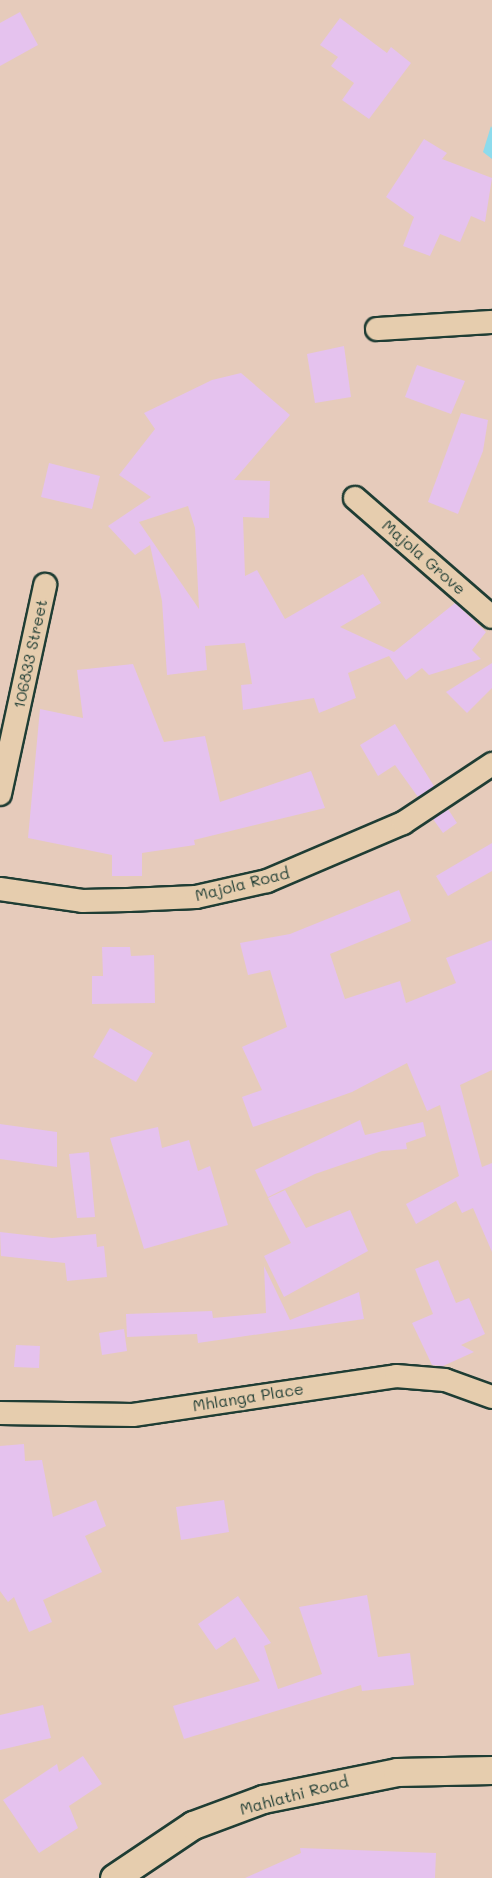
<!DOCTYPE html>
<html>
<head>
<meta charset="utf-8">
<style>
	body { margin:0 }
	#map { position:relative; width:492px; height:1878px; overflow:hidden; background:#e6cbbb; font-family:Mali,sans-serif }
	div>[style] { position:absolute }
	[style*='--x'] { left:calc(var(--x)*1px); top:calc(var(--y)*1px); width:calc(var(--w)*1px); rotate:calc(var(--a)*1deg) }
	.water>* { inset:0; background:#8ddbec }
	.building>* { inset:0; background:#e5c2ee }
	.roads { filter:drop-shadow(2px 0 #1f3d34) drop-shadow(-2px 0 #1f3d34) drop-shadow(0 2px #1f3d34) drop-shadow(0 -2px #1f3d34) }
	.minor>* { height:22px; margin:-11px; padding:0 11px; transform-origin:11px; border-radius:11px; background:#e6cdae }
	.tertiary>* { height:27px; margin:-13.5px; padding:0 13.5px; transform-origin:13.5px; border-radius:13.5px; background:#e6cdae }
	span { translate:-50% -50%; white-space:nowrap; text-align:center; line-height:1.15; -webkit-text-stroke:4.5px #e6cdae; paint-order:stroke }
	.street-label { font-size:16px; color:#1f3d34 }
</style>
</head>
<body>
<div id="map">
	<div class="water">
		<div style="clip-path:polygon(491px 126px,492px 128px,492px 159px,483px 152px)"></div>
	</div>
	<div class="building">
		<div style="clip-path:polygon(20px 12px,38px 45px,0 66px,0 23px)"></div>
		<div style="clip-path:polygon(340px 18px,387px 53px,391px 47px,411px 63px,369px 119px,342px 100px,354px 83px,331px 66px,338px 57px,320px 45px)"></div>
		<div style="clip-path:polygon(424px 139px,447px 153px,442px 159px,492px 178px,485px 222px,471px 216px,460px 242px,440px 234px,430px 256px,403px 246px,414px 217px,386px 197px)"></div>
		<div style="clip-path:polygon(344px 346px,351px 397px,315px 403px,307px 354px)"></div>
		<div style="clip-path:polygon(417px 365px,465px 381px,451px 414px,405px 397px)"></div>
		<div style="clip-path:polygon(evenodd,241px 373px,290px 415px,234px 480px,270px 481px,269px 518px,243px 517px,245px 576px,257px 570px,285px 619px,363px 574px,381px 603px,340px 627px,394px 652px,455px 603px,486px 632px,472px 650px,481px 659px,429px 675px,422px 668px,406px 680px,389px 656px,348px 673px,356px 698px,319px 713px,314px 698px,243px 710px,241px 685px,252px 684px,245px 643px,205px 646px,207px 670px,167px 675px,162px 601px,150px 545px,135px 555px,108px 526px,151px 497px,119px 475px,155px 429px,144px 413px,212px 380px,241px 373px,188px 506px,195px 528px,199px 609px,139px 522px,188px 506px)"></div>
		<div style="clip-path:polygon(461px 413px,488px 420px,483px 451px,458px 514px,428px 502px)"></div>
		<div style="clip-path:polygon(49px 463px,100px 476px,92px 509px,41px 497px)"></div>
		<div style="clip-path:polygon(492px 663px,492px 688px,467px 713px,446px 692px)"></div>
		<div style="clip-path:polygon(133px 664px,164px 742px,205px 736px,220px 802px,311px 771px,325px 808px,194px 840px,195px 845px,142px 853px,142px 876px,112px 876px,112px 855px,28px 838px,40px 709px,83px 718px,77px 670px)"></div>
		<div style="clip-path:polygon(395px 724px,434px 786px,418px 797px,395px 765px,378px 776px,360px 745px)"></div>
		<div style="clip-path:polygon(448px 809px,457px 823px,443px 833px,433px 819px)"></div>
		<div style="clip-path:polygon(492px 843px,492px 871px,448px 896px,436px 876px)"></div>
		<div style="clip-path:polygon(399px 890px,411px 921px,330px 954px,345px 999px,400px 981px,406px 1003px,456px 983px,446px 958px,492px 940px,492px 1070px,460px 1085px,482px 1167px,492px 1163px,492px 1252px,473px 1208px,462px 1213px,456px 1201px,416px 1224px,406px 1204px,459px 1176px,440px 1105px,427px 1111px,407px 1063px,352px 1092px,253px 1127px,242px 1097px,262px 1090px,242px 1047px,287px 1027px,270px 970px,248px 975px,240px 943px,290px 934px)"></div>
		<div style="clip-path:polygon(102px 947px,130px 947px,131px 956px,154px 955px,155px 1003px,92px 1004px,92px 976px,103px 976px)"></div>
		<div style="clip-path:polygon(110px 1028px,153px 1053px,136px 1082px,93px 1057px)"></div>
		<div style="clip-path:polygon(360px 1120px,365px 1135px,423px 1122px,426px 1136px,406px 1143px,407px 1149px,382px 1151px,315px 1174px,268px 1197px,255px 1170px)"></div>
		<div style="clip-path:polygon(0 1124px,57px 1132px,57px 1167px,0 1159px)"></div>
		<div style="clip-path:polygon(158px 1127px,162px 1148px,189px 1140px,198px 1171px,210px 1166px,228px 1225px,144px 1249px,110px 1138px)"></div>
		<div style="clip-path:polygon(89px 1152px,95px 1217px,77px 1218px,69px 1154px)"></div>
		<div style="clip-path:polygon(285px 1190px,306px 1228px,350px 1210px,368px 1251px,284px 1297px,264px 1256px,291px 1243px,268px 1198px)"></div>
		<div style="clip-path:polygon(0 1232px,52px 1238px,96px 1234px,97px 1247px,104px 1246px,107px 1277px,67px 1281px,65px 1263px,1px 1256px)"></div>
		<div style="clip-path:polygon(438px 1260px,456px 1303px,469px 1298px,485px 1334px,461px 1345px,474px 1352px,443px 1366px,432px 1365px,412px 1323px,433px 1314px,415px 1269px)"></div>
		<div style="clip-path:polygon(264px 1266px,290px 1320px,359px 1292px,364px 1319px,198px 1343px,197px 1334px,127px 1337px,126px 1314px,212px 1311px,213px 1318px,266px 1313px)"></div>
		<div style="clip-path:polygon(124px 1329px,127px 1351px,102px 1355px,99px 1333px)"></div>
		<div style="clip-path:polygon(16px 1345px,40px 1346px,39px 1368px,14px 1367px)"></div>
		<div style="clip-path:polygon(24px 1444px,25px 1461px,42px 1460px,53px 1517px,96px 1500px,106px 1526px,85px 1536px,102px 1572px,43px 1600px,52px 1622px,29px 1632px,14px 1597px,8px 1602px,0 1591px,0 1446px)"></div>
		<div style="clip-path:polygon(224px 1500px,229px 1532px,181px 1540px,176px 1507px)"></div>
		<div style="clip-path:polygon(367px 1595px,378px 1657px,410px 1653px,414px 1685px,362px 1691px,361px 1685px,184px 1739px,173px 1706px,260px 1681px,235px 1637px,216px 1650px,198px 1624px,238px 1596px,271px 1643px,264px 1646px,278px 1689px,322px 1674px,299px 1607px)"></div>
		<div style="clip-path:polygon(43px 1705px,51px 1738px,0 1750px,0 1715px)"></div>
		<div style="clip-path:polygon(83px 1756px,102px 1784px,69px 1806px,78px 1828px,39px 1853px,3px 1800px,57px 1764px,59px 1772px)"></div>
		<div style="clip-path:polygon(300px 1848px,436px 1853px,435px 1878px,245px 1878px,301px 1853px)"></div>
	</div>
	<div class="roads">
		<div class="minor">
			<div style="--x:377;--y:329;--w:115;--a:-3.5"></div>
			<div style="--x:355;--y:498;--w:181;--a:41"></div>
			<div style="--x:0;--y:794;--w:214;--a:-77.8"></div>
			<div style="--x:0;--y:889;--w:83;--a:8.3"></div>
			<div style="--x:82;--y:901;--w:46;--a:-1.2"></div>
			<div style="--x:128;--y:900;--w:68;--a:-2.5"></div>
			<div style="--x:196;--y:897;--w:73;--a:-12.7"></div>
			<div style="--x:267;--y:881;--w:148;--a:-23.1"></div>
			<div style="--x:403;--y:823;--w:107;--a:-33.5"></div>
			<div style="--x:0;--y:1413;--w:133;--a:0.9"></div>
			<div style="--x:133;--y:1415;--w:266;--a:-8.4"></div>
			<div style="--x:396;--y:1376;--w:49;--a:4.7"></div>
			<div style="--x:445;--y:1380;--w:50;--a:19.9"></div>
		</div>
		<div class="tertiary">
			<div style="--x:114;--y:1878;--w:95;--a:-33.9"></div>
			<div style="--x:193;--y:1825;--w:75;--a:-20.4"></div>
			<div style="--x:263;--y:1799;--w:137;--a:-11.4"></div>
			<div style="--x:397;--y:1772;--w:95;--a:-1.2"></div>
		</div>
	</div>
	<div class="street-label">
		<span style="left:424px;top:557px;rotate:41deg">Majola Grove</span>
		<span style="left:30px;top:654px;rotate:-78deg">106833 Street</span>
		<span style="left:242px;top:884px;rotate:-14deg">Majola Road</span>
		<span style="left:248px;top:1397px;rotate:-9deg">Mhlanga Place</span>
		<span style="left:294px;top:1795px;rotate:-15deg">Mahlathi Road</span>
	</div>
</div>
</body>
</html>
